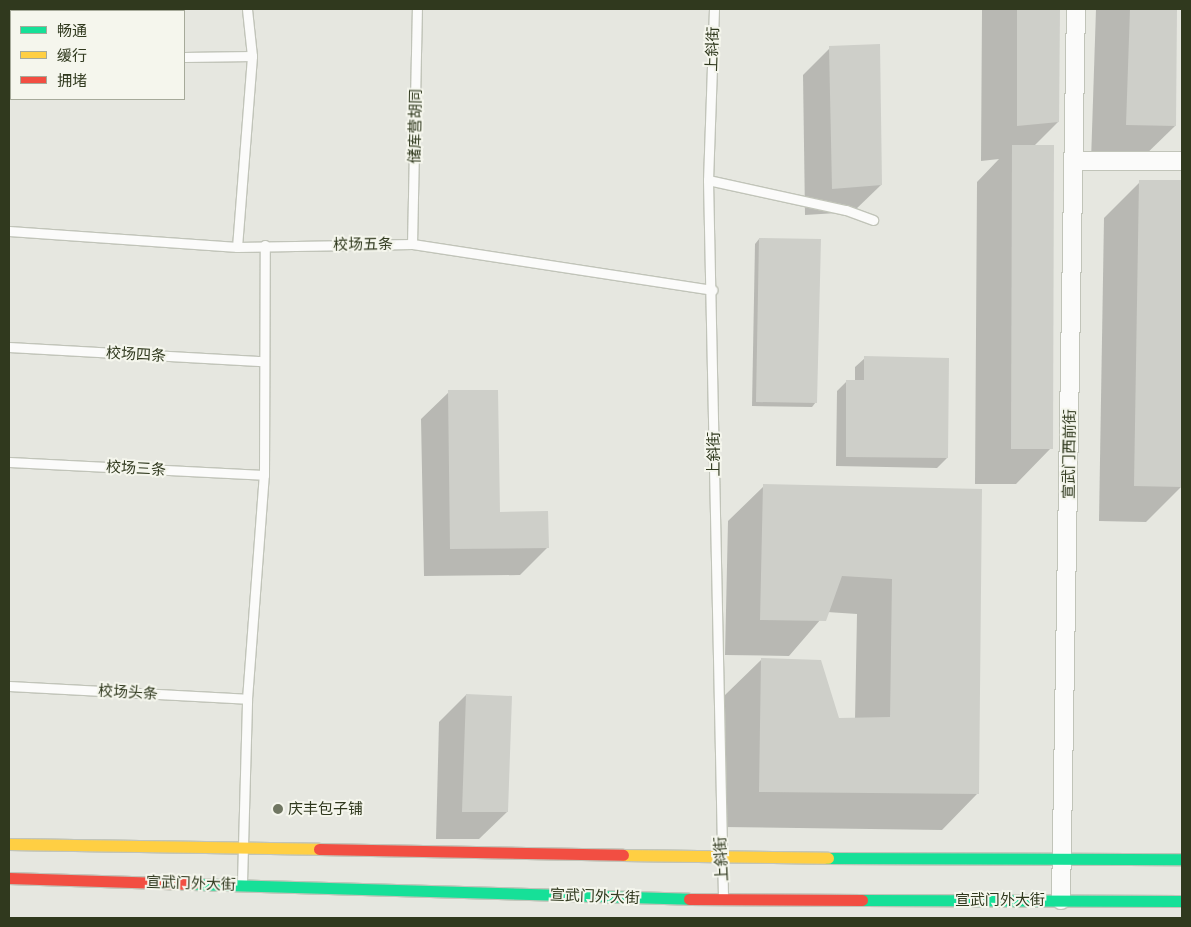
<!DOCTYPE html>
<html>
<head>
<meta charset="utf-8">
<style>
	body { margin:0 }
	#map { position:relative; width:1191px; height:927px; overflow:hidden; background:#e6e7e0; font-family:Inter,"Noto Sans SC",sans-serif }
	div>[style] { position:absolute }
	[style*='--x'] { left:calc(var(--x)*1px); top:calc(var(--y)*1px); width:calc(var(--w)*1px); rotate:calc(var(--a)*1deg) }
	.shadow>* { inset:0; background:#0003 }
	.building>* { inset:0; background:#cecfc9 }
	.roads { filter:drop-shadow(1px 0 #c1c4b9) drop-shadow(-1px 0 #c1c4b9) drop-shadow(0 1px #c1c4b9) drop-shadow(0 -1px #c1c4b9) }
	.lane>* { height:9px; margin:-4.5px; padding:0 4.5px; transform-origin:4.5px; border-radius:4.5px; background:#fbfbfa }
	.street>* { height:18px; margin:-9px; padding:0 9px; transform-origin:9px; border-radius:9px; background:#fbfbfa }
	.fast>* { height:11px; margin:-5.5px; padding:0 5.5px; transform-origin:5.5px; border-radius:5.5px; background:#16e098 }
	.slow>* { height:11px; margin:-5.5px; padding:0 5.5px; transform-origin:5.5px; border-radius:5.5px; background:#ffcf43 }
	.jam>* { height:11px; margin:-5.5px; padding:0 5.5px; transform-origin:5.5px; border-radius:5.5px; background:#f24e42 }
	.dots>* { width:14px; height:14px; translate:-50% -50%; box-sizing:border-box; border:2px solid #f5f6ed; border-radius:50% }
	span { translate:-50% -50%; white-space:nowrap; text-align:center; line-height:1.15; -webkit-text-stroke:4px #f5f6ed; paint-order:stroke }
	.street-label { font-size:15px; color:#30391e }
	.poi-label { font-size:15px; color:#30391e }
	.left { translate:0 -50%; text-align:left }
	.frame { position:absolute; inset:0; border:10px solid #30391e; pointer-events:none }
	.legend { position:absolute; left:10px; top:10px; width:175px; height:90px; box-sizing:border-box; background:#f5f6ed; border:1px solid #a6aa9a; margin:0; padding:6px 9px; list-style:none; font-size:15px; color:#30391e }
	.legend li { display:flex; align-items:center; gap:10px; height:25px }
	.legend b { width:25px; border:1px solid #a6aa9a }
</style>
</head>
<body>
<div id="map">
	<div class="shadow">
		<div style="clip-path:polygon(982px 9px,1059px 9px,1058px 122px,1034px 146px,1051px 448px,1016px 484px,975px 484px,977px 182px,999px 159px,981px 161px)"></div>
		<div style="clip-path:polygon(1096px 9px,1176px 9px,1175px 126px,1139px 161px,1091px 161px)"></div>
		<div style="clip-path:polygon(830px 48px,881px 185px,853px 212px,805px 215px,803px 75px)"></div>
		<div style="clip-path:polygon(1182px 181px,1182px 486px,1146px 522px,1099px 521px,1104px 218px,1140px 182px)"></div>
		<div style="clip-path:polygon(759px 239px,816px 402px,812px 407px,752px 406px,755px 244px)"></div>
		<div style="clip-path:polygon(865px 358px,947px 458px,937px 468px,836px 466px,837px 391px,847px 381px,855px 381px,855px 367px)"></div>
		<div style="clip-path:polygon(449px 392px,498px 513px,548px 547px,520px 575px,424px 576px,421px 419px)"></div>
		<div style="clip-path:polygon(764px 486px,981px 490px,977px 794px,942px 830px,724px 827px,725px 695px,761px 660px,838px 719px,855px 719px,857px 614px,827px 612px,789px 656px,725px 655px,728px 521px)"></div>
		<div style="clip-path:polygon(466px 695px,507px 812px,479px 839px,436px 839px,439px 722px)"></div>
	</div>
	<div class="building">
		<div style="clip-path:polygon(1017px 9px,1060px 9px,1059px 122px,1017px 126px)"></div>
		<div style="clip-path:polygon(1130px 9px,1177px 9px,1176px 126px,1126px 125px)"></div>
		<div style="clip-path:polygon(880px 44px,882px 185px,832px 189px,829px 46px)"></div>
		<div style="clip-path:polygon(1012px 145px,1054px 145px,1053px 449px,1011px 449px)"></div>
		<div style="clip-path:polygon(1139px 180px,1182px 180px,1182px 487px,1134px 486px)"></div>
		<div style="clip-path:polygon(759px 238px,821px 239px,817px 403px,756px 402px)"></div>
		<div style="clip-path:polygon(864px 356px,949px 358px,948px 458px,846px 457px,846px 380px,864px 380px)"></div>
		<div style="clip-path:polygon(448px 390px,498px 390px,500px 512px,548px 511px,549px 548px,450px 549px)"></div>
		<div style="clip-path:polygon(763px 484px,982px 489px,979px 794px,759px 792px,761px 658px,821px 660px,839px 718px,890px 717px,892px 579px,842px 576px,826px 621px,760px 620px)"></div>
		<div style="clip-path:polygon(466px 694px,512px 696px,508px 812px,462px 812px)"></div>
	</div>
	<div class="roads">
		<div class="lane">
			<div style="--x:41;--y:9;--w:2;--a:63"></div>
			<div style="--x:714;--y:9;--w:171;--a:92"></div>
			<div style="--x:708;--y:180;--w:718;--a:88.8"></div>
			<div style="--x:184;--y:57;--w:68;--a:-0.8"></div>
			<div style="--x:9;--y:64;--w:2;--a:-27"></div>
			<div style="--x:708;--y:180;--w:141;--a:12.3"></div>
			<div style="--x:846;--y:210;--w:29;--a:20"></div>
			<div style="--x:9;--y:231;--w:229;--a:4"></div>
			<div style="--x:237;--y:247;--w:175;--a:-1"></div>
			<div style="--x:412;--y:244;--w:304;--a:8.7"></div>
			<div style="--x:412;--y:244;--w:235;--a:-88.8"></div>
			<div style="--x:237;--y:247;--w:192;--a:-85.5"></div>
			<div style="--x:252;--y:56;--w:47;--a:-96.1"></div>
			<div style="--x:9;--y:347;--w:254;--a:3.2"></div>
			<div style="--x:9;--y:462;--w:255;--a:2.9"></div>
			<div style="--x:9;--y:686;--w:238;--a:3.1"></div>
			<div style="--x:242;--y:882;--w:183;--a:-88.4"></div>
			<div style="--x:247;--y:699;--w:225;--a:-85.7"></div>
			<div style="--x:264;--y:475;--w:230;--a:-89.8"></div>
		</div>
		<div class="street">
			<div style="--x:1073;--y:161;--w:109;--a:0"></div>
			<div style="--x:1061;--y:900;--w:891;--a:-89.04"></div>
		</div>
		<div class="fast">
			<div style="--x:828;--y:858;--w:354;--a:0.2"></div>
			<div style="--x:193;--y:884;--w:496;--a:1.7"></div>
			<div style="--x:862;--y:900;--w:320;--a:0.2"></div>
		</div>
		<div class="slow">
			<div style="--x:9;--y:844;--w:310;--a:0.9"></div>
			<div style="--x:623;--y:855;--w:205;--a:0.8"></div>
		</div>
		<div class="jam">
			<div style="--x:319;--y:849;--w:304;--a:1.1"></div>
			<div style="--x:9;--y:878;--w:184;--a:1.9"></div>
			<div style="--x:689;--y:899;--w:173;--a:0.3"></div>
		</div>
	</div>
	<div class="dots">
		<div style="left:278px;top:809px;background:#707662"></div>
	</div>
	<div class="street-label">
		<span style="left:712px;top:49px;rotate:-88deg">上斜街</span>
		<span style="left:415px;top:126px;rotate:-89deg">储库营胡同</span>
		<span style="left:363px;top:244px;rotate:-1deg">校场五条</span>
		<span style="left:136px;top:354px;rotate:3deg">校场四条</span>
		<span style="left:714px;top:454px;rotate:-90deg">上斜街</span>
		<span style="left:1069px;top:454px;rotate:-89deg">宣武门西前街</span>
		<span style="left:136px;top:468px;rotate:3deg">校场三条</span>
		<span style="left:128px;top:692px;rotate:3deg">校场头条</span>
		<span style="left:721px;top:859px;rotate:-93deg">上斜街</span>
		<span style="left:191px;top:883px;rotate:2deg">宣武门外大街</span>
		<span style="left:595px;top:896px;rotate:2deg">宣武门外大街</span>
		<span style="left:1000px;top:900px">宣武门外大街</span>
	</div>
	<div class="poi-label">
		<span class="left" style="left:288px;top:809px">庆丰包子铺</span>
	</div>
	<div class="frame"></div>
	<ul class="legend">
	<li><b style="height:6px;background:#16e098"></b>畅通</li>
	<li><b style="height:6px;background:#ffcf43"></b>缓行</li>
	<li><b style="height:6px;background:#f24e42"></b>拥堵</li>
	</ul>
</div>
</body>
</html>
